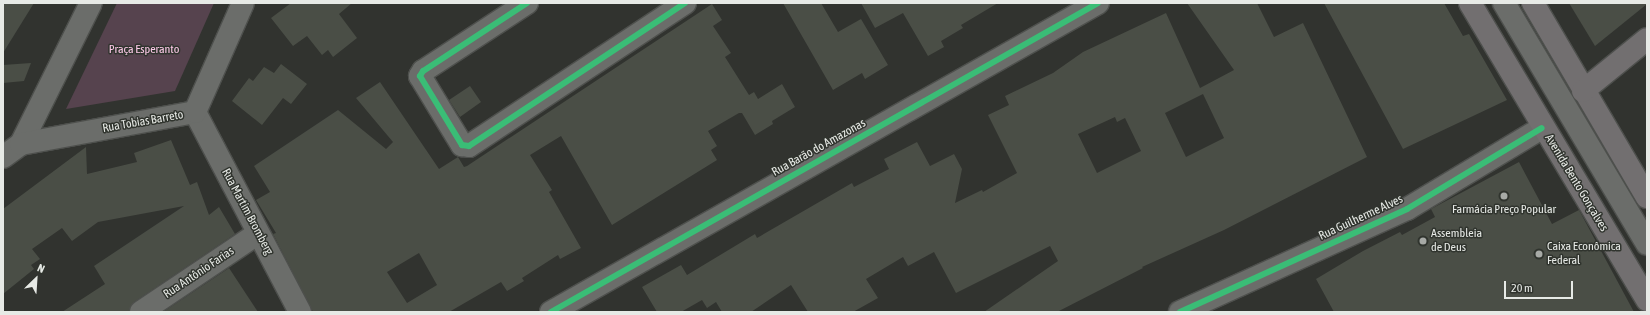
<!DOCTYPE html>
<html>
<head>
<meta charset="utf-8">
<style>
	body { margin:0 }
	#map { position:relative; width:1650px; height:315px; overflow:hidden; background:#31332f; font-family:"Asap Condensed",sans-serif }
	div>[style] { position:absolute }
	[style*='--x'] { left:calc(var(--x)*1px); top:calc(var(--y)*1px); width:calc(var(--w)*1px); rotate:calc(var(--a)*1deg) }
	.green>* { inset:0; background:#56434e }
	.building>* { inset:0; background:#4a4e46 }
	.roads { filter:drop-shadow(1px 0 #4e504d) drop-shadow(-1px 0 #4e504d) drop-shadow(0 1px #4e504d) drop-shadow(0 -1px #4e504d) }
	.minor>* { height:22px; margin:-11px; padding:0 11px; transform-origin:11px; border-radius:11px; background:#6b6d6a }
	.major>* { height:22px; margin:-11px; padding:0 11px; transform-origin:11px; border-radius:11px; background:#726f70 }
	.cycleway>* { height:6px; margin:-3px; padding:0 3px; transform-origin:3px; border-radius:3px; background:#3abd76 }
	.dots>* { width:11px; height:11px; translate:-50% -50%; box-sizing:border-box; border:2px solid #30342e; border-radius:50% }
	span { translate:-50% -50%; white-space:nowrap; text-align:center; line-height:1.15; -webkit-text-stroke:3px #30342e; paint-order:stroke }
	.park-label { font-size:12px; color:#fecae9 }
	.street-label { font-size:12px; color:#e7eae6 }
	.poi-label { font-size:12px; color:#e7eae6 }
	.left { translate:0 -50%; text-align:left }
	.frame { position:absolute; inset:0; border:4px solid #e7eae6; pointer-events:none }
	.north { position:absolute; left:16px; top:259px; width:40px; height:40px; -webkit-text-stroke:3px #30342e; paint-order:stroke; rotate:25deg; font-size:11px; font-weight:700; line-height:16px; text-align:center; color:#e7eae6 }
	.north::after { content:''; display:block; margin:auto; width:14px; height:18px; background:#e7eae6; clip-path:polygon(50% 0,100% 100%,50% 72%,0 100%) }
	.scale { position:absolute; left:1504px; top:281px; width:69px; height:18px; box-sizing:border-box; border:2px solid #e7eae6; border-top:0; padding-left:5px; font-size:12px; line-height:14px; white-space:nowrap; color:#e7eae6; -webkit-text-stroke:3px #30342e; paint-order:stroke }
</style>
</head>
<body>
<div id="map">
	<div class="green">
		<div style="clip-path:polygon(117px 3px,214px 3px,175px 91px,66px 109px)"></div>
	</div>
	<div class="building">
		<div style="clip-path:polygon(3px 3px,34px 3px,3px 53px)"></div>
		<div style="clip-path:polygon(291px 3px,352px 3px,339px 14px,357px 38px,333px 57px,328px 50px,322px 55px,307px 36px,293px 46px,271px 18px)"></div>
		<div style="clip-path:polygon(783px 3px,821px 3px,838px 32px,861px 19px,888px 65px,865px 79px,862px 73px,833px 90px)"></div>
		<div style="clip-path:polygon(861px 3px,998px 3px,961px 25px,963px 28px,941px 41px,944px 47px,928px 56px,903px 13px,875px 28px)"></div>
		<div style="clip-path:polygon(evenodd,1187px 3px,1257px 3px,1274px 37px,1303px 23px,1367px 157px,1224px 230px,1142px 267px,1143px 268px,1057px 312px,984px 312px,1058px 261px,1050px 246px,956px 293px,934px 252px,908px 266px,903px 257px,866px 279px,878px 298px,853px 312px,808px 312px,791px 285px,751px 312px,722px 312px,716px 302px,707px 308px,702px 300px,681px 312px,657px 312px,642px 287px,681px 265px,687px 275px,755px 234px,757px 238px,852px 183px,854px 187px,889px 169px,884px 159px,917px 142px,930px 166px,954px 154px,962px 169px,955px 203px,982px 190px,983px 192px,1017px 173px,988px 115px,1009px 105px,1005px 96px,1053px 73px,1083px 52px,1166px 13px,1200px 88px,1234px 70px,1187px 3px,1203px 94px,1224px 138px,1186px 157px,1165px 113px,1203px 94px,1187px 3px,1115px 117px,1117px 122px,1125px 118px,1141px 151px,1097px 173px,1078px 134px,1115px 117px)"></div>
		<div style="clip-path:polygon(1324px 3px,1444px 3px,1463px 36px,1469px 34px,1507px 100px,1403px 149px)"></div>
		<div style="clip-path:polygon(1569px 3px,1647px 3px,1647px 4px,1595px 46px)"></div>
		<div style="clip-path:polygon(evenodd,712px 4px,722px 20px,713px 26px,731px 53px,725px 57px,749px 95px,754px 92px,758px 99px,782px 84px,795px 107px,772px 121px,773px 124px,755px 135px,742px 113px,739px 113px,708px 131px,717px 146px,711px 150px,717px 160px,612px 225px,561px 136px,530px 155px,552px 190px,549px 192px,581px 248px,560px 259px,558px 255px,522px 278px,524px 281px,507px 291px,501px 282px,449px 312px,313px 312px,273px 234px,276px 233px,256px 200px,270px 192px,254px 166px,338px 110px,386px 149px,393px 142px,356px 98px,380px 82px,439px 169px,458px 157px,464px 167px,467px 166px,712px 4px,419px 253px,437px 285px,407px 303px,387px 272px,419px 253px)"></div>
		<div style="clip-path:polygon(31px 63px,24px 81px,3px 83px,3px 65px)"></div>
		<div style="clip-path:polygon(281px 64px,307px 84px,291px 104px,283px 98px,262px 125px,232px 101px,249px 78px,253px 81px,264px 67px,274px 73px)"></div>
		<div style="clip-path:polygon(470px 86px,481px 102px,460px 117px,449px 100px)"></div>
		<div style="clip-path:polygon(171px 140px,190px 185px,197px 182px,209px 215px,219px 207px,235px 234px,134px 302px,129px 312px,62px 312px,105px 284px,94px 266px,184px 206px,98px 222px,72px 241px,62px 228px,32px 249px,40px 259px,31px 265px,34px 269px,3px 294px,3px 209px,86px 147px,87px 174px,137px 162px,134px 153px)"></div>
		<div style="clip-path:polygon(1519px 162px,1552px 224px,1579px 210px,1634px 312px,1334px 312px,1316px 279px,1363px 251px,1400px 232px,1402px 235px,1435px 217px,1431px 209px)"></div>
		<div style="clip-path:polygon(229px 268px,258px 312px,163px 312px)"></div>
	</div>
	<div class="roads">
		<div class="minor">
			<div style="--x:527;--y:3;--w:124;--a:146.8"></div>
			<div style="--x:423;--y:71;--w:6;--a:121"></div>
			<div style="--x:420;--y:76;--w:81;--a:58.7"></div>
			<div style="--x:462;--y:145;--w:7;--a:8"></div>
			<div style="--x:469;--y:146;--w:259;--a:-33.5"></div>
			<div style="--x:1504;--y:3;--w:280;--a:59.3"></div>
			<div style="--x:195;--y:112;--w:226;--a:62.3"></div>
			<div style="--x:21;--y:144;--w:157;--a:-63.6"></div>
			<div style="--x:3;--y:157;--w:22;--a:-36"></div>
			<div style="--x:21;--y:144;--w:177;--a:-10.4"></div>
			<div style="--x:195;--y:112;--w:119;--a:-66.2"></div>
			<div style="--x:141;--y:312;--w:140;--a:-33.9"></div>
			<div style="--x:551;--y:312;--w:628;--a:-29.46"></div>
			<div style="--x:1180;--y:312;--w:249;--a:-24.4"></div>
			<div style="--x:1407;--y:209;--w:157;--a:-31"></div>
		</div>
		<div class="major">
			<div style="--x:1470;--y:3;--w:346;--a:59.2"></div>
			<div style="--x:1533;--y:3;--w:225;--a:59.6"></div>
			<div style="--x:1583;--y:91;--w:82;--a:-39.1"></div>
		</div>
	</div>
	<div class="cycleway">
		<div style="--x:527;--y:3;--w:124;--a:146.8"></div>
		<div style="--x:423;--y:71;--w:6;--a:121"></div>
		<div style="--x:420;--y:76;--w:81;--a:58.7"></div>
		<div style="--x:462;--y:145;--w:7;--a:8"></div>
		<div style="--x:469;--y:146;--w:259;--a:-33.5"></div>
		<div style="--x:551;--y:312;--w:628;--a:-29.46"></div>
		<div style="--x:1180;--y:312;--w:249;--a:-24.4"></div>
		<div style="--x:1407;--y:209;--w:157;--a:-31"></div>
	</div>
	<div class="dots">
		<div style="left:1504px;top:196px;background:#a7aaa6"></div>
		<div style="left:1423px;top:241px;background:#a7aaa6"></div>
		<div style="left:1539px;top:254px;background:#a7aaa6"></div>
	</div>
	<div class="park-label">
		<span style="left:144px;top:50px">Praça Esperanto</span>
	</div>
	<div class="street-label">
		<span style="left:143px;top:122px;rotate:-10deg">Rua Tobias Barreto</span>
		<span style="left:819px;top:148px;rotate:-29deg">Rua Barão do Amazonas</span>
		<span style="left:1576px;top:183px;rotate:59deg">Avenida Bento Gonçalves</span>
		<span style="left:247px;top:212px;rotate:62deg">Rua Martim Bromberg</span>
		<span style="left:1361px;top:218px;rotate:-25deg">Rua Guilherme Alves</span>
		<span style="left:199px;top:273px;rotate:-34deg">Rua Antônio Farias</span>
	</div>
	<div class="poi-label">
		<span style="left:1504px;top:210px">Farmácia Preço Popular</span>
		<span class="left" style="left:1431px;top:241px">Assembleia<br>de Deus</span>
		<span class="left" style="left:1547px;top:254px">Caixa Econômica<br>Federal</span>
	</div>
	<div class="frame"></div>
	<div class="north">N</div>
	<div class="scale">20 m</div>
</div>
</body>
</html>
